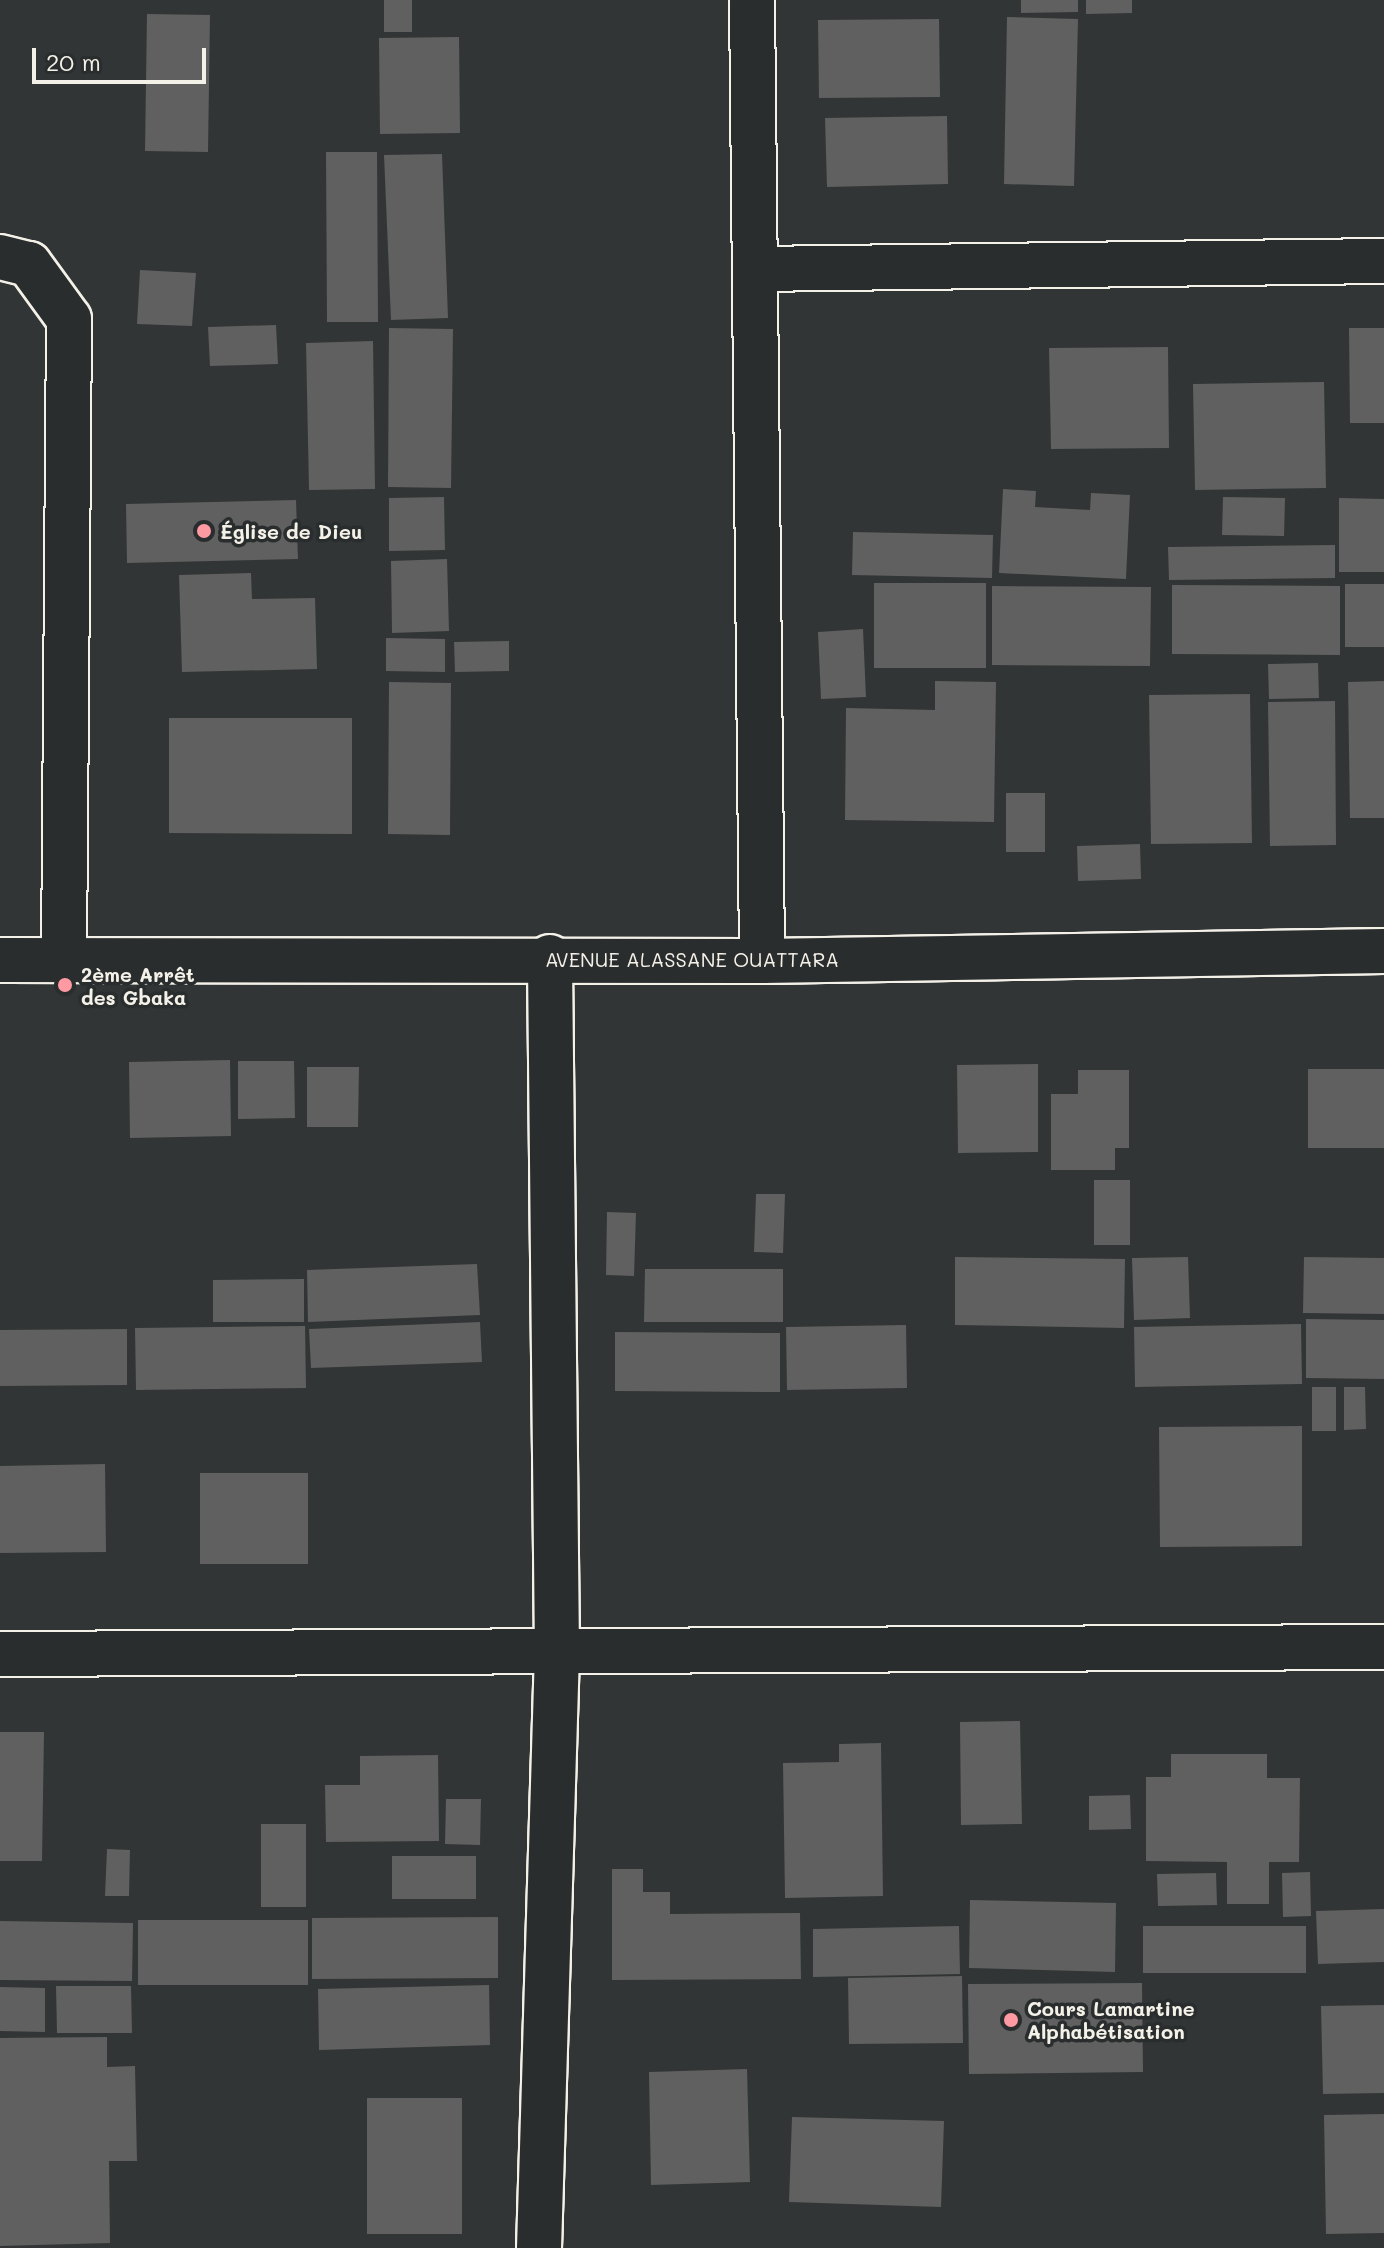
<!DOCTYPE html>
<html>
<head>
<meta charset="utf-8">
<style>
	body { margin:0 }
	#map { position:relative; width:1384px; height:2248px; overflow:hidden; background:#323535; font-family:Mali,sans-serif }
	div>[style] { position:absolute }
	[style*='--x'] { left:calc(var(--x)*1px); top:calc(var(--y)*1px); width:calc(var(--w)*1px); rotate:calc(var(--a)*1deg) }
	.building>* { inset:0; background:#5f605f }
	.roads { filter:drop-shadow(2px 0 #f4f1e8) drop-shadow(-2px 0 #f4f1e8) drop-shadow(0 2px #f4f1e8) drop-shadow(0 -2px #f4f1e8) }
	.street>* { height:44px; margin:-22px; padding:0 22px; transform-origin:22px; border-radius:22px; background:#2a2d2e }
	.secondary>* { height:44px; margin:-22px; padding:0 22px; transform-origin:22px; border-radius:22px; background:#2a2d2e }
	.dots>* { width:22px; height:22px; translate:-50% -50%; box-sizing:border-box; border:4px solid #2a2d2e; border-radius:50% }
	span { translate:-50% -50%; white-space:nowrap; text-align:center; line-height:1.15; -webkit-text-stroke:7px #2a2d2e; paint-order:stroke }
	.poi-label { font-size:20px; color:#f4f1e8; font-weight:700 }
	.left { translate:0 -50%; text-align:left }
	.street-label { font-size:20px; color:#f4f1e8 }
	.scale { position:absolute; left:32px; top:48px; width:174px; height:36px; box-sizing:border-box; border:4px solid #f4f1e8; border-top:0; padding-left:10px; font-size:24px; line-height:28px; white-space:nowrap; color:#f4f1e8; -webkit-text-stroke:6px #2a2d2e; paint-order:stroke }
</style>
</head>
<body>
<div id="map">
	<div class="building">
		<div style="clip-path:polygon(384px 0,412px 0,412px 32px,384px 32px)"></div>
		<div style="clip-path:polygon(1021px 0,1078px 0,1078px 12px,1021px 13px)"></div>
		<div style="clip-path:polygon(1086px 0,1132px 0,1132px 13px,1086px 14px)"></div>
		<div style="clip-path:polygon(147px 14px,210px 15px,208px 152px,145px 151px)"></div>
		<div style="clip-path:polygon(1007px 17px,1078px 19px,1074px 186px,1004px 184px)"></div>
		<div style="clip-path:polygon(939px 19px,940px 97px,819px 98px,818px 20px)"></div>
		<div style="clip-path:polygon(459px 37px,460px 133px,380px 134px,379px 38px)"></div>
		<div style="clip-path:polygon(947px 116px,948px 184px,827px 187px,825px 118px)"></div>
		<div style="clip-path:polygon(326px 152px,377px 152px,378px 322px,327px 322px)"></div>
		<div style="clip-path:polygon(442px 154px,448px 318px,391px 320px,384px 155px)"></div>
		<div style="clip-path:polygon(140px 270px,196px 273px,192px 326px,137px 324px)"></div>
		<div style="clip-path:polygon(276px 325px,278px 364px,210px 366px,208px 327px)"></div>
		<div style="clip-path:polygon(389px 328px,453px 329px,451px 488px,388px 487px)"></div>
		<div style="clip-path:polygon(1349px 328px,1384px 328px,1384px 423px,1350px 423px)"></div>
		<div style="clip-path:polygon(373px 341px,375px 489px,309px 490px,306px 343px)"></div>
		<div style="clip-path:polygon(1168px 347px,1169px 448px,1051px 449px,1049px 348px)"></div>
		<div style="clip-path:polygon(1324px 382px,1326px 488px,1195px 490px,1193px 384px)"></div>
		<div style="clip-path:polygon(1003px 489px,1036px 491px,1035px 507px,1090px 510px,1091px 493px,1130px 495px,1126px 579px,999px 573px)"></div>
		<div style="clip-path:polygon(444px 497px,445px 550px,389px 551px,389px 498px)"></div>
		<div style="clip-path:polygon(1223px 497px,1285px 498px,1284px 536px,1222px 535px)"></div>
		<div style="clip-path:polygon(1339px 498px,1384px 499px,1384px 572px,1339px 572px)"></div>
		<div style="clip-path:polygon(296px 500px,298px 559px,127px 563px,126px 504px)"></div>
		<div style="clip-path:polygon(853px 532px,993px 535px,992px 578px,852px 575px)"></div>
		<div style="clip-path:polygon(1335px 545px,1335px 578px,1169px 580px,1168px 547px)"></div>
		<div style="clip-path:polygon(447px 559px,449px 631px,392px 633px,391px 561px)"></div>
		<div style="clip-path:polygon(251px 573px,252px 599px,315px 598px,317px 669px,182px 672px,179px 575px)"></div>
		<div style="clip-path:polygon(874px 583px,986px 583px,986px 668px,874px 668px)"></div>
		<div style="clip-path:polygon(1345px 584px,1384px 584px,1384px 647px,1345px 647px)"></div>
		<div style="clip-path:polygon(1172px 585px,1340px 586px,1340px 655px,1172px 654px)"></div>
		<div style="clip-path:polygon(992px 586px,1151px 587px,1150px 666px,992px 665px)"></div>
		<div style="clip-path:polygon(863px 629px,866px 697px,821px 699px,818px 632px)"></div>
		<div style="clip-path:polygon(386px 638px,445px 639px,445px 672px,386px 671px)"></div>
		<div style="clip-path:polygon(509px 641px,509px 671px,455px 672px,454px 642px)"></div>
		<div style="clip-path:polygon(1318px 663px,1319px 698px,1269px 699px,1268px 664px)"></div>
		<div style="clip-path:polygon(935px 681px,996px 682px,994px 822px,845px 820px,846px 708px,935px 710px)"></div>
		<div style="clip-path:polygon(1384px 681px,1384px 818px,1350px 818px,1348px 682px)"></div>
		<div style="clip-path:polygon(389px 682px,451px 683px,450px 835px,388px 834px)"></div>
		<div style="clip-path:polygon(1250px 694px,1252px 843px,1151px 844px,1149px 695px)"></div>
		<div style="clip-path:polygon(1335px 701px,1336px 845px,1270px 846px,1268px 702px)"></div>
		<div style="clip-path:polygon(169px 718px,352px 718px,352px 834px,169px 833px)"></div>
		<div style="clip-path:polygon(1006px 793px,1045px 793px,1045px 852px,1006px 852px)"></div>
		<div style="clip-path:polygon(1140px 844px,1141px 879px,1078px 881px,1077px 846px)"></div>
		<div style="clip-path:polygon(230px 1060px,231px 1136px,130px 1138px,129px 1062px)"></div>
		<div style="clip-path:polygon(238px 1061px,294px 1061px,295px 1118px,238px 1119px)"></div>
		<div style="clip-path:polygon(1038px 1064px,1038px 1152px,958px 1153px,957px 1065px)"></div>
		<div style="clip-path:polygon(307px 1067px,359px 1067px,358px 1127px,307px 1127px)"></div>
		<div style="clip-path:polygon(1308px 1069px,1384px 1069px,1384px 1148px,1308px 1148px)"></div>
		<div style="clip-path:polygon(1078px 1070px,1129px 1070px,1129px 1148px,1115px 1148px,1115px 1170px,1051px 1170px,1051px 1094px,1078px 1094px)"></div>
		<div style="clip-path:polygon(1094px 1180px,1130px 1180px,1130px 1245px,1094px 1245px)"></div>
		<div style="clip-path:polygon(756px 1194px,785px 1194px,783px 1253px,754px 1252px)"></div>
		<div style="clip-path:polygon(607px 1212px,636px 1213px,634px 1276px,606px 1275px)"></div>
		<div style="clip-path:polygon(955px 1257px,1125px 1259px,1124px 1328px,955px 1325px)"></div>
		<div style="clip-path:polygon(1188px 1257px,1190px 1318px,1134px 1320px,1132px 1258px)"></div>
		<div style="clip-path:polygon(1304px 1257px,1384px 1258px,1384px 1314px,1303px 1313px)"></div>
		<div style="clip-path:polygon(477px 1264px,480px 1315px,308px 1322px,307px 1270px)"></div>
		<div style="clip-path:polygon(645px 1269px,783px 1269px,783px 1322px,644px 1322px)"></div>
		<div style="clip-path:polygon(304px 1279px,304px 1322px,213px 1322px,213px 1280px)"></div>
		<div style="clip-path:polygon(1306px 1319px,1384px 1320px,1384px 1379px,1306px 1378px)"></div>
		<div style="clip-path:polygon(480px 1322px,482px 1362px,311px 1368px,309px 1329px)"></div>
		<div style="clip-path:polygon(1301px 1324px,1302px 1384px,1135px 1387px,1134px 1327px)"></div>
		<div style="clip-path:polygon(906px 1325px,907px 1388px,787px 1390px,786px 1327px)"></div>
		<div style="clip-path:polygon(305px 1326px,306px 1388px,136px 1390px,135px 1328px)"></div>
		<div style="clip-path:polygon(127px 1329px,127px 1385px,0 1386px,0 1330px)"></div>
		<div style="clip-path:polygon(615px 1332px,780px 1333px,780px 1392px,615px 1391px)"></div>
		<div style="clip-path:polygon(1312px 1387px,1336px 1387px,1336px 1431px,1312px 1431px)"></div>
		<div style="clip-path:polygon(1344px 1387px,1365px 1387px,1366px 1429px,1344px 1430px)"></div>
		<div style="clip-path:polygon(1302px 1426px,1302px 1546px,1160px 1547px,1159px 1427px)"></div>
		<div style="clip-path:polygon(105px 1464px,106px 1552px,0 1553px,0 1466px)"></div>
		<div style="clip-path:polygon(200px 1473px,308px 1473px,308px 1564px,200px 1564px)"></div>
		<div style="clip-path:polygon(1020px 1721px,1022px 1824px,961px 1825px,960px 1722px)"></div>
		<div style="clip-path:polygon(0 1732px,44px 1732px,42px 1861px,0 1861px)"></div>
		<div style="clip-path:polygon(881px 1743px,883px 1896px,785px 1898px,783px 1763px,839px 1762px,839px 1744px)"></div>
		<div style="clip-path:polygon(1171px 1754px,1267px 1754px,1267px 1778px,1300px 1778px,1299px 1862px,1269px 1862px,1269px 1904px,1227px 1904px,1227px 1862px,1146px 1861px,1146px 1777px,1171px 1777px)"></div>
		<div style="clip-path:polygon(438px 1755px,439px 1841px,326px 1842px,325px 1785px,360px 1785px,360px 1756px)"></div>
		<div style="clip-path:polygon(1130px 1795px,1131px 1829px,1089px 1830px,1089px 1796px)"></div>
		<div style="clip-path:polygon(446px 1799px,481px 1799px,480px 1845px,445px 1844px)"></div>
		<div style="clip-path:polygon(261px 1824px,306px 1824px,306px 1907px,261px 1907px)"></div>
		<div style="clip-path:polygon(107px 1849px,130px 1850px,129px 1896px,105px 1896px)"></div>
		<div style="clip-path:polygon(392px 1856px,476px 1856px,476px 1899px,392px 1899px)"></div>
		<div style="clip-path:polygon(612px 1869px,643px 1869px,643px 1892px,670px 1892px,670px 1914px,800px 1913px,801px 1979px,612px 1980px)"></div>
		<div style="clip-path:polygon(1310px 1872px,1311px 1916px,1283px 1917px,1282px 1873px)"></div>
		<div style="clip-path:polygon(1216px 1873px,1217px 1905px,1158px 1906px,1157px 1874px)"></div>
		<div style="clip-path:polygon(970px 1900px,1116px 1903px,1115px 1972px,969px 1968px)"></div>
		<div style="clip-path:polygon(1384px 1909px,1384px 1962px,1318px 1964px,1316px 1911px)"></div>
		<div style="clip-path:polygon(498px 1917px,498px 1978px,312px 1979px,312px 1918px)"></div>
		<div style="clip-path:polygon(138px 1920px,308px 1920px,308px 1985px,138px 1985px)"></div>
		<div style="clip-path:polygon(0 1921px,133px 1923px,132px 1981px,0 1980px)"></div>
		<div style="clip-path:polygon(959px 1926px,960px 1974px,813px 1977px,813px 1929px)"></div>
		<div style="clip-path:polygon(1143px 1926px,1306px 1926px,1306px 1973px,1143px 1973px)"></div>
		<div style="clip-path:polygon(962px 1976px,963px 2043px,849px 2044px,848px 1978px)"></div>
		<div style="clip-path:polygon(1142px 1983px,1143px 2072px,969px 2074px,968px 1984px)"></div>
		<div style="clip-path:polygon(489px 1985px,490px 2045px,319px 2050px,318px 1989px)"></div>
		<div style="clip-path:polygon(56px 1986px,131px 1986px,132px 2033px,57px 2033px)"></div>
		<div style="clip-path:polygon(0 1987px,45px 1988px,45px 2032px,0 2031px)"></div>
		<div style="clip-path:polygon(1384px 2005px,1384px 2093px,1323px 2094px,1321px 2006px)"></div>
		<div style="clip-path:polygon(107px 2037px,107px 2067px,135px 2066px,137px 2161px,109px 2161px,110px 2243px,0 2246px,0 2038px)"></div>
		<div style="clip-path:polygon(747px 2069px,750px 2182px,651px 2185px,649px 2072px)"></div>
		<div style="clip-path:polygon(367px 2098px,462px 2098px,462px 2234px,367px 2234px)"></div>
		<div style="clip-path:polygon(1384px 2114px,1384px 2233px,1326px 2234px,1324px 2115px)"></div>
		<div style="clip-path:polygon(792px 2117px,944px 2121px,941px 2207px,789px 2202px)"></div>
	</div>
	<div class="roads">
		<div class="street">
			<div style="--x:752;--y:0;--w:961;--a:89.4"></div>
			<div style="--x:0;--y:257;--w:30;--a:14"></div>
			<div style="--x:29;--y:264;--w:68;--a:54"></div>
			<div style="--x:69;--y:319;--w:641;--a:90.45"></div>
			<div style="--x:755;--y:269;--w:629;--a:-0.73"></div>
			<div style="--x:0;--y:1654;--w:1384;--a:-0.29"></div>
			<div style="--x:539;--y:2248;--w:595;--a:-88.27"></div>
			<div style="--x:557;--y:1653;--w:696;--a:-90.58"></div>
		</div>
		<div class="secondary">
			<div style="--x:0;--y:960;--w:762;--a:0.08"></div>
			<div style="--x:762;--y:961;--w:622;--a:-0.92"></div>
		</div>
	</div>
	<div class="dots">
		<div style="left:204px;top:531px;background:#ff9aa2"></div>
		<div style="left:65px;top:985px;background:#ff9aa2"></div>
		<div style="left:1011px;top:2020px;background:#ff9aa2"></div>
	</div>
	<div class="poi-label">
		<span class="left" style="left:220px;top:531px">Église de Dieu</span>
		<span class="left" style="left:81px;top:986px">2ème Arrêt<br>des Gbaka</span>
		<span class="left" style="left:1027px;top:2020px">Cours Lamartine<br>Alphabétisation</span>
	</div>
	<div class="street-label">
		<span style="left:692px;top:959px">AVENUE ALASSANE OUATTARA</span>
	</div>
	<div class="scale">20 m</div>
</div>
</body>
</html>
